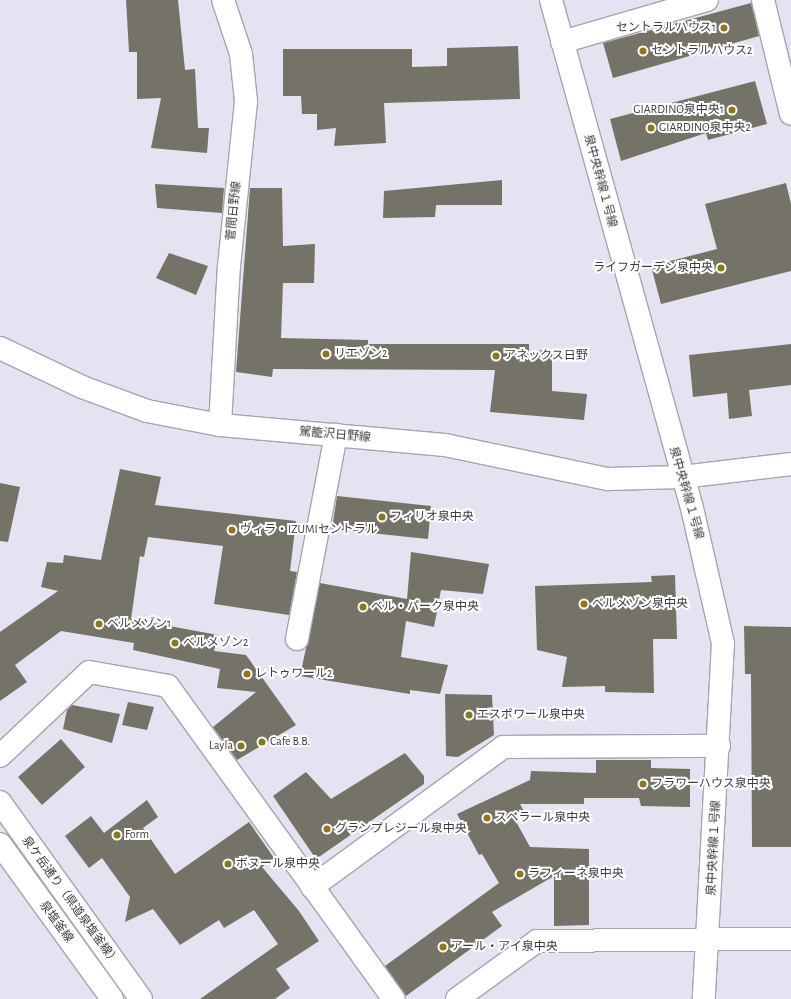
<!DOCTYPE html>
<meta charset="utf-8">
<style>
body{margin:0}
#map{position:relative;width:791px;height:999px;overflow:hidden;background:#e5e3f1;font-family:"Alegreya Sans","Noto Sans JP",sans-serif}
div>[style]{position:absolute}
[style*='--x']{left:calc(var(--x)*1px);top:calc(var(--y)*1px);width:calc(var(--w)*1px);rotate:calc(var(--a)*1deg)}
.building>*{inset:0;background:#757367}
.roads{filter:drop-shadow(1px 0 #a6a4b0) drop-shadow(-1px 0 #a6a4b0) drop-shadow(0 1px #a6a4b0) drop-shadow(0 -1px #a6a4b0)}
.minor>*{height:22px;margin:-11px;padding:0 11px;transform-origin:11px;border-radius:11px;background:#fff}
.major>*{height:22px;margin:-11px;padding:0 11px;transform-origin:11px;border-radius:11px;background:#fff}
.dots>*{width:11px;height:11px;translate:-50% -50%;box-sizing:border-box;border:2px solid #fff;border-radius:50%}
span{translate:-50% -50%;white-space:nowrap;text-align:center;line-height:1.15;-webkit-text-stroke:4px #fff;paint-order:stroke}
.poi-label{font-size:12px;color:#3d3c41}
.right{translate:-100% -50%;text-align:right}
.left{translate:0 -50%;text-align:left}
.street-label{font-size:12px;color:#3d3c41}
</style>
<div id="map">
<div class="building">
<i style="clip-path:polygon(126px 0,178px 0,185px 70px,195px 69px,198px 128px,209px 128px,207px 153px,151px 148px,161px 98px,137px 99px,137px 52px,129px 52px)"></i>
<i style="clip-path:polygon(751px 3px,759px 36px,613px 78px,603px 43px)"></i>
<i style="clip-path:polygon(518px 46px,520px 99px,384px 103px,386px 143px,334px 146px,336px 128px,317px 130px,317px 114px,302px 114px,301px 96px,283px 96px,283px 49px,412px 49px,412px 67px,447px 66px,447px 48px)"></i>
<i style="clip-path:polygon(755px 81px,767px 124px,708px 140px,706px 133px,621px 161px,610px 119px)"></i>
<i style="clip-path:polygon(502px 180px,502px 205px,436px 205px,435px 217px,383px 218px,384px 191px)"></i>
<i style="clip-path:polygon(786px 183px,791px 204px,791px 271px,661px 304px,651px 266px,717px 249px,705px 204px)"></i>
<i style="clip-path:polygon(155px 184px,224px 188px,222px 213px,157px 208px)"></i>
<i style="clip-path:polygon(250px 188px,282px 188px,283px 246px,315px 244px,314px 283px,283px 283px,281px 338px,368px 340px,368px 344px,529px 344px,529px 351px,552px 350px,552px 391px,587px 394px,584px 420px,490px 412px,495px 370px,273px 369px,272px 377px,236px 372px)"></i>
<i style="clip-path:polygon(169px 253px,208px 266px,196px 295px,156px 278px)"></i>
<i style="clip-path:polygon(791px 344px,791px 385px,749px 390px,752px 416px,729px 419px,727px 393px,693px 397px,689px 355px)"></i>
<i style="clip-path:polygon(120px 469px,161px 477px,155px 505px,296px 521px,290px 571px,297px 572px,289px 615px,214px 604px,223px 546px,148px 537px,144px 557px,140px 556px,131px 619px,218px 635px,214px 651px,246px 655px,296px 725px,237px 760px,213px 727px,256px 692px,217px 688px,220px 669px,133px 650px,134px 643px,61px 631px,15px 665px,27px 682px,0 701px,0 632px,58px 591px,41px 587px,47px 562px,63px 563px,64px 555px,101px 560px)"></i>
<i style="clip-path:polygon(0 483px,20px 487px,8px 542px,0 541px)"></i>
<i style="clip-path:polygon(337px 496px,431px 506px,428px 539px,332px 529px)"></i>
<i style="clip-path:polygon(411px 552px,489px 564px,483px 594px,441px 590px,434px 627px,406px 621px,401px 657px,448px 665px,440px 694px,410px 690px,410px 694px,300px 676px,320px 583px,407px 599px)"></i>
<i style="clip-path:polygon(675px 575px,677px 639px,653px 639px,654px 693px,605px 692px,605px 686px,562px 687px,567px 657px,537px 650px,535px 586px,652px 582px,651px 576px)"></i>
<i style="clip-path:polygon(744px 626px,791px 627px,791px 847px,752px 847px,751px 674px,745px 674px)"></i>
<i style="clip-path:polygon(445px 694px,492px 695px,494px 735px,458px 757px,446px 756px)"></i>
<i style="clip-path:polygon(128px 702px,154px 707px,147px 730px,122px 725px)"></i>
<i style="clip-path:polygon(72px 705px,120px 714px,112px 743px,63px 729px,67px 710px)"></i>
<i style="clip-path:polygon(61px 739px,85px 767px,42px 805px,18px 777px)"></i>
<i style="clip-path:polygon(405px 753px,424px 776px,424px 784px,316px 859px,273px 796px,306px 772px,331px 799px)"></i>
<i style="clip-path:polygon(596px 760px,651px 760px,651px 768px,690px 769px,690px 807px,641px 806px,639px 798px,584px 798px,584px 804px,520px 804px,525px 813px,514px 818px,530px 847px,589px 849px,589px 925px,554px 926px,554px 876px,492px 912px,502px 926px,406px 996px,385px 966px,499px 883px,482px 854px,479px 855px,457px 814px,530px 780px,531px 771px,596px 773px)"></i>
<i style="clip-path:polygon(147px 800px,158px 817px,143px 828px,175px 874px,249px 822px,274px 858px,262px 867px,299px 911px,319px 941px,276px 969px,290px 988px,275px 999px,200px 999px,278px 944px,254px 910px,224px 928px,219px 920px,180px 945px,153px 909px,125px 922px,130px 897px,102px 858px,89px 868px,65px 836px,91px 816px,104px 833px)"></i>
</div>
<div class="roads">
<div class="minor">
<i style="--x:551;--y:0;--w:527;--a:74.49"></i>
<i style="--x:692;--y:508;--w:139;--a:77.1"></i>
<i style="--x:723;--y:643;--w:357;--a:93.1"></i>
<i style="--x:763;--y:0;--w:117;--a:76.2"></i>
<i style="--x:562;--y:42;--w:151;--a:-16.2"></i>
<i style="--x:0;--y:348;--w:91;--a:25.4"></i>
<i style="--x:82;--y:387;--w:69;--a:20.3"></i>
<i style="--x:147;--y:411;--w:74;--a:10.9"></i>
<i style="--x:220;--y:425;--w:226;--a:5.1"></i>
<i style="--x:445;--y:445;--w:167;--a:11.8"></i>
<i style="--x:608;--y:479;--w:74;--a:-1.5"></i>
<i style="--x:682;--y:477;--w:110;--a:-6.8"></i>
<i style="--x:220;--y:425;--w:159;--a:-86.8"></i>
<i style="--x:229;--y:266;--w:166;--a:-84.1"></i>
<i style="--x:246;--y:101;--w:47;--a:-96.1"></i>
<i style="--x:241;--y:54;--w:57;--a:-108.4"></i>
<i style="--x:297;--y:639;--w:208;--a:-79.2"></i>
<i style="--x:0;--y:756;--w:122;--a:-43.3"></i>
<i style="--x:89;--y:672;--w:80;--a:10"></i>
<i style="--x:168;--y:686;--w:386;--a:54.2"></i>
<i style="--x:312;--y:887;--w:237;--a:-36.2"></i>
<i style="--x:503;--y:747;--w:216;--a:-0.3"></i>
<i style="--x:457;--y:999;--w:99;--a:-35.9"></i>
<i style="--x:537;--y:941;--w:254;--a:-0.5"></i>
</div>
<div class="major">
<i style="--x:0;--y:802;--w:242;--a:54.4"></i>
<i style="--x:0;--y:844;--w:191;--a:54.1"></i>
</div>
</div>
<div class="dots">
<i style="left:724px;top:28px;background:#89781c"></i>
<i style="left:643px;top:51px;background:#89781c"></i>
<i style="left:732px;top:110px;background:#89781c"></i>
<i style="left:651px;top:128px;background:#89781c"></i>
<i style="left:721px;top:268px;background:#89781c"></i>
<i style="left:326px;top:354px;background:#89781c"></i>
<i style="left:496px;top:356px;background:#89781c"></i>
<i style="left:382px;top:517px;background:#89781c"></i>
<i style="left:232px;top:530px;background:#89781c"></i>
<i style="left:584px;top:604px;background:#89781c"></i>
<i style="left:363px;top:607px;background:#89781c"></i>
<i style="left:99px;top:624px;background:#89781c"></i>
<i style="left:175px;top:643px;background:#89781c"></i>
<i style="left:247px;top:674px;background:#89781c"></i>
<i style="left:469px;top:715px;background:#89781c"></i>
<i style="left:262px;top:742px;background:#89781c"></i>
<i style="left:241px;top:746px;background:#89781c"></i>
<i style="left:643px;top:784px;background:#89781c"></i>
<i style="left:487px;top:818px;background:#89781c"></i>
<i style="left:327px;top:829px;background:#89781c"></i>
<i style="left:117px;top:835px;background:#89781c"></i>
<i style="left:228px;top:864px;background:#89781c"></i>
<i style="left:520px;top:874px;background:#89781c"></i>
<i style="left:443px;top:947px;background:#89781c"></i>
</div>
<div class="poi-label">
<span class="right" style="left:716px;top:28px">セントラルハウス1</span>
<span class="left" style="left:651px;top:51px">セントラルハウス2</span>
<span class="right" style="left:724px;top:110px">GIARDINO泉中央1</span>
<span class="left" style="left:659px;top:128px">GIARDINO泉中央2</span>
<span class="right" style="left:713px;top:268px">ライフガーデン泉中央</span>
<span class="left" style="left:334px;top:354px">リエゾン2</span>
<span class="left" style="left:504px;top:356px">アネックス日野</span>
<span class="left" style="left:390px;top:517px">フィリオ泉中央</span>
<span class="left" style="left:240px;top:530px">ヴィラ・IZUMIセントラル</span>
<span class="left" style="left:592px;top:604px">ベルメゾン泉中央</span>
<span class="left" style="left:371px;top:607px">ベル・パーク泉中央</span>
<span class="left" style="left:107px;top:624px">ベルメゾン1</span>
<span class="left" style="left:183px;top:643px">ベルメゾン2</span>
<span class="left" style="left:255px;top:674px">レトゥワール2</span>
<span class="left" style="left:477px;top:715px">エスポワール泉中央</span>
<span class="left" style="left:270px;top:742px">Cafe B.B.</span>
<span class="right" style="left:233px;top:746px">Layla</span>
<span class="left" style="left:651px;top:784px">フラワーハウス泉中央</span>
<span class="left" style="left:495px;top:818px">スペラール泉中央</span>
<span class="left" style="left:335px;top:829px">グランプレジール泉中央</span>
<span class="left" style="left:125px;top:835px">Form</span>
<span class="left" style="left:236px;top:864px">ボヌール泉中央</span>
<span class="left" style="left:528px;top:874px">ラフィーネ泉中央</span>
<span class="left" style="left:451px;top:947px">アール・アイ泉中央</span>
</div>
<div class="street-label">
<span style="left:600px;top:181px;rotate:75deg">泉中央幹線１号線</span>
<span style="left:234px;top:211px;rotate:-84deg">菅間日野線</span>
<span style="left:335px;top:435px;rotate:5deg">駕籠沢日野線</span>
<span style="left:686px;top:493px;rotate:74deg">泉中央幹線１号線</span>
<span style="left:714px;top:848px;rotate:-87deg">泉中央幹線１号線</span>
<span style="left:70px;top:901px;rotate:54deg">泉ケ岳通り（県道泉塩釜線）</span>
<span style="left:56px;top:922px;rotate:54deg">泉塩釜線</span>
</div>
</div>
